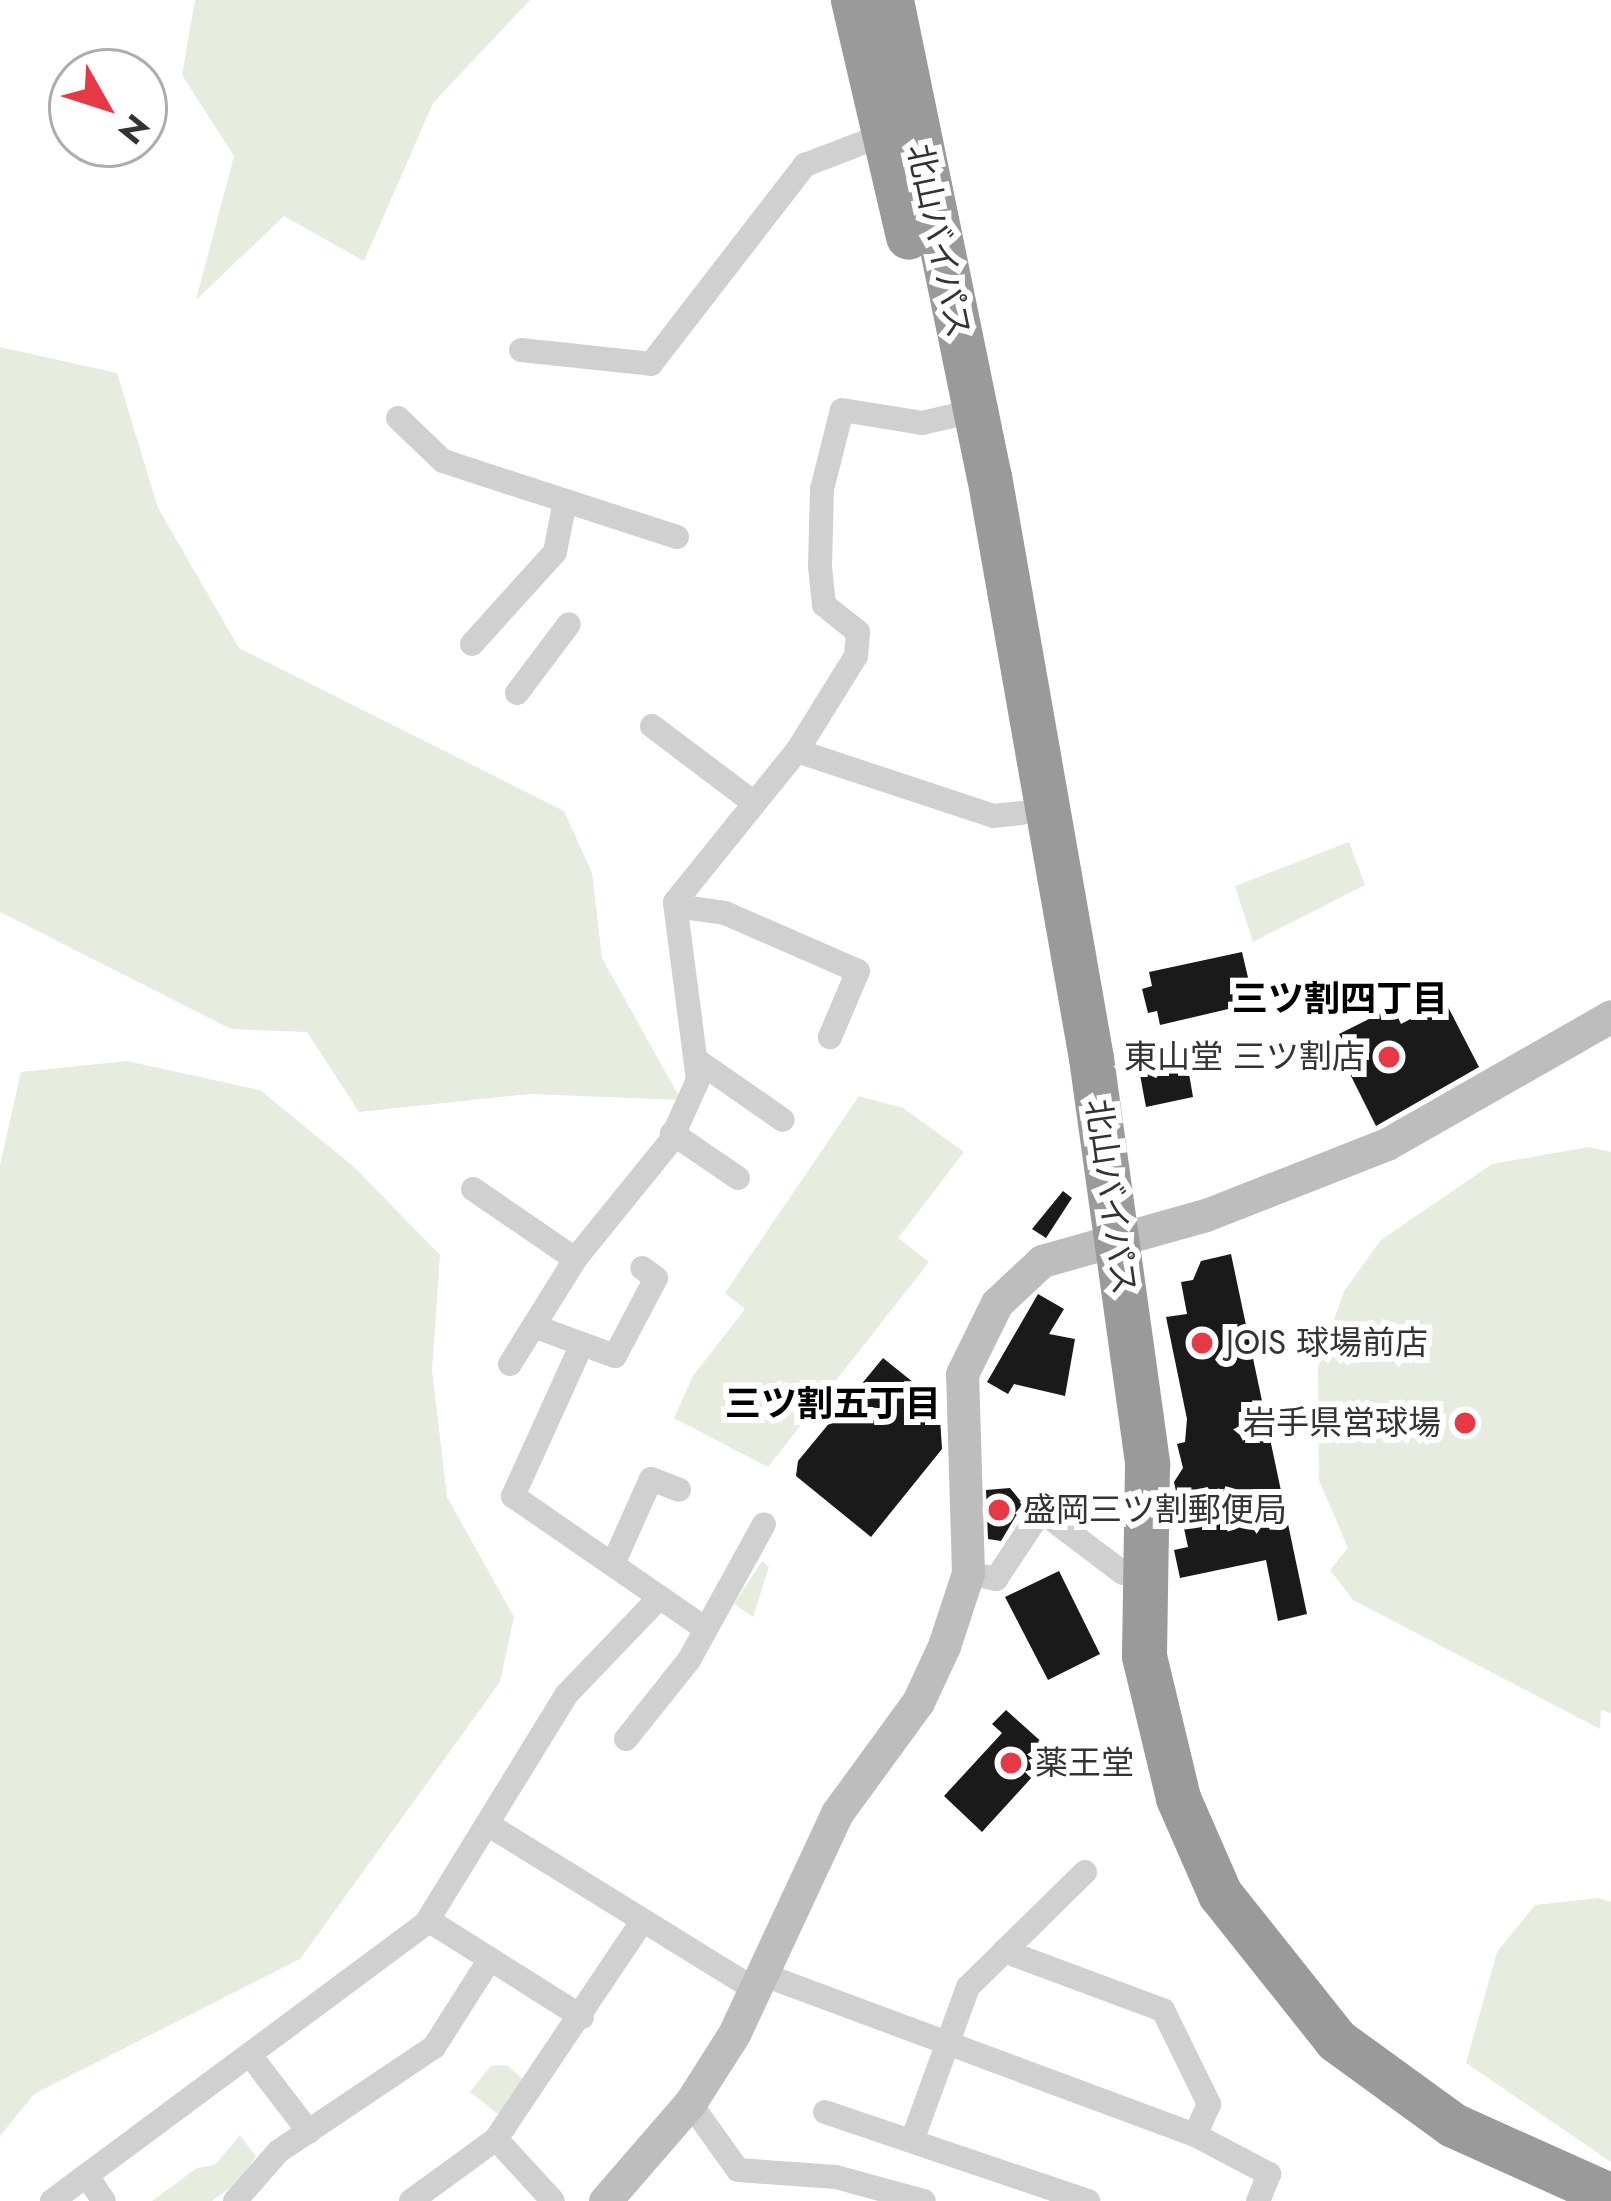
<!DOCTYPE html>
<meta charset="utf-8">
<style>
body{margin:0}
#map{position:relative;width:1611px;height:2201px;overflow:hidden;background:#fff;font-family:Jost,"Noto Sans JP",sans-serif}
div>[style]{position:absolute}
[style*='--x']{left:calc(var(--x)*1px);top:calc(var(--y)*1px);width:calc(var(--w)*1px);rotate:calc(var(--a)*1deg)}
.green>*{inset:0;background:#e6ecdf}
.building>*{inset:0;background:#1a1a1a}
.street>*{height:24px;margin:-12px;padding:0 12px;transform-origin:12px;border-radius:12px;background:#d0d0d0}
.secondary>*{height:33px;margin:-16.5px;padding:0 16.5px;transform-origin:16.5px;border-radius:16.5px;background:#bdbdbd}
.highway>*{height:45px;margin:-22.5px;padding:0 22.5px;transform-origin:22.5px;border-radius:22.5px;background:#9a9a9a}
.dots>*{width:33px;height:33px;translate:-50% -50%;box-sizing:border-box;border:6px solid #fff;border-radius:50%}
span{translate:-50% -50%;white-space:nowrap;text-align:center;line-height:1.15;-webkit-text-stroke:12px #fff;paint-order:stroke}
.street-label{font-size:33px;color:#333}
.poi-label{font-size:33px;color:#333}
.right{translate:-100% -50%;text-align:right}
.left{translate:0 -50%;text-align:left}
.neighbourhood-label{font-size:36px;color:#000;font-weight:700}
.north{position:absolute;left:48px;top:48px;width:120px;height:120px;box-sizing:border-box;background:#fff;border:3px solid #adadad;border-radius:50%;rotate:129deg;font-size:33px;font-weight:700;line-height:48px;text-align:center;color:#333}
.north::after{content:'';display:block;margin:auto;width:42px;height:54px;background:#e63946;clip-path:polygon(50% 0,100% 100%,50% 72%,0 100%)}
</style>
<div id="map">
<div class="green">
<i style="clip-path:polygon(195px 0,530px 0,433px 103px,364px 261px,284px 216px,196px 300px,234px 156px,182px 75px)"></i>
<i style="clip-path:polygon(0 347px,117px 373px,158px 508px,239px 648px,564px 811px,592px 873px,602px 958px,681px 1100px,530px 1094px,359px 1112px,307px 1032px,231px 1029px,0 912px)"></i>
<i style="clip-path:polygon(1349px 842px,1365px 885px,1253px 942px,1235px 886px)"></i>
<i style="clip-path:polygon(127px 1061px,260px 1090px,354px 1167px,440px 1255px,432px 1370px,447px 1497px,514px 1617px,500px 1682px,300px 1959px,34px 2094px,0 2136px,0 1165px,21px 1072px)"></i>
<i style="clip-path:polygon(859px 1096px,903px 1108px,964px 1152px,898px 1238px,929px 1262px,768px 1467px,674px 1418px,693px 1376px,745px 1309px,725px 1293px)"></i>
<i style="clip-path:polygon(1589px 1147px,1611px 1152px,1611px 1713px,1601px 1710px,1600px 1729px,1353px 1600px,1330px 1570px,1348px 1548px,1319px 1480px,1318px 1367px,1344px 1291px,1381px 1240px,1492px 1164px)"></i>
<i style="clip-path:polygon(762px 1561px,769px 1567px,753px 1617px,734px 1604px)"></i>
<i style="clip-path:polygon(1599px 1898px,1611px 1902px,1611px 2162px,1466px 2063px,1497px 1952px,1535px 1905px)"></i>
<i style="clip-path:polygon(507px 2065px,525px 2081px,498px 2114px,470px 2092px,491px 2066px)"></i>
<i style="clip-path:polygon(240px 2135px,256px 2157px,237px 2183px,212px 2201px,152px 2201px,197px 2168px,215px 2165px)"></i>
</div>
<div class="building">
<i style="clip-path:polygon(1242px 952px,1254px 1003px,1160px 1025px,1157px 1011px,1148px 1013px,1142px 989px,1152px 986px,1149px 972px)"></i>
<i style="clip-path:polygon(1445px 1001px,1479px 1067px,1376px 1126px,1340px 1054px,1348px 1049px,1339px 1034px,1393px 1007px,1401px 1024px)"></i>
<i style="clip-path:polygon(1186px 1056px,1193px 1097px,1146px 1107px,1138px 1064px)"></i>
<i style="clip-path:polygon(1063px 1191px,1072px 1198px,1046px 1238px,1032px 1229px)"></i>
<i style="clip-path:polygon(1231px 1254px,1307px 1614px,1278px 1621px,1266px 1560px,1180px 1578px,1174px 1550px,1188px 1547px,1174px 1482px,1183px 1468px,1177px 1444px,1185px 1442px,1187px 1419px,1166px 1317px,1187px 1314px,1181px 1282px,1193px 1280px,1201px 1261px)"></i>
<i style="clip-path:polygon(1038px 1294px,1064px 1309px,1049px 1334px,1075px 1339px,1065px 1396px,1014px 1384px,1008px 1394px,987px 1382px)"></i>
<i style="clip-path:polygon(883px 1358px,939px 1403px,942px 1449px,871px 1537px,796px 1476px,798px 1461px)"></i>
<i style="clip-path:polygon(1010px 1488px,1023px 1504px,1001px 1541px,988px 1539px,986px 1490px)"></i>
<i style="clip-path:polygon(1059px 1571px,1100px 1654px,1048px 1680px,1005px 1597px)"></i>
<i style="clip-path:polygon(1006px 1710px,1054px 1753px,982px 1832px,944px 1796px,1002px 1733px,992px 1724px)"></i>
</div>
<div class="street">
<i style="--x:521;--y:350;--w:131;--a:6.1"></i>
<i style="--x:651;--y:364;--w:252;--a:-52.3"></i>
<i style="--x:805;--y:165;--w:84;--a:-21"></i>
<i style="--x:398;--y:418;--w:62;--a:43.7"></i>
<i style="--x:443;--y:461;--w:246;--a:18"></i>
<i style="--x:472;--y:644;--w:124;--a:-47.9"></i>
<i style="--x:555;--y:552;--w:52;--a:-78.9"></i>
<i style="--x:517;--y:693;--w:86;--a:-53"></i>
<i style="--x:652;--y:726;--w:126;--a:37"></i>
<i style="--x:797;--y:751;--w:206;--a:18.3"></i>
<i style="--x:993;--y:816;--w:28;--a:-6"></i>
<i style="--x:676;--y:906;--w:49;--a:8.1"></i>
<i style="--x:725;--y:913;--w:145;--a:23.6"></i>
<i style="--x:858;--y:971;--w:72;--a:113"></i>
<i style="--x:698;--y:1061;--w:103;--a:34.8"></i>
<i style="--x:672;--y:1133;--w:80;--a:34.3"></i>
<i style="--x:473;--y:1189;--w:124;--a:34.5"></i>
<i style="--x:536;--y:1327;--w:84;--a:20.2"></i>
<i style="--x:615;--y:1356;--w:88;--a:-62.3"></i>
<i style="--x:656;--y:1278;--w:17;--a:-144"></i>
<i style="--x:582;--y:1344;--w:167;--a:114.4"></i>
<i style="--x:513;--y:1496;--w:234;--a:34.6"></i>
<i style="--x:510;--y:1364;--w:125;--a:-58.1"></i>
<i style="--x:576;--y:1258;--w:149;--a:-51"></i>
<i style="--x:670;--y:1142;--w:68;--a:-65.7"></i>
<i style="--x:698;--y:1080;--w:179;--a:-97.4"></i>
<i style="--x:675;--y:902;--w:194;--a:-51.1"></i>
<i style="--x:797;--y:751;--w:112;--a:-58.2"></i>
<i style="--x:856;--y:656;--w:24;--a:-85"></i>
<i style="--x:858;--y:632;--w:43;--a:-141.5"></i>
<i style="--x:824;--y:605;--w:39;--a:-96"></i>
<i style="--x:820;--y:566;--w:77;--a:-88.5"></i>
<i style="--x:822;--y:489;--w:81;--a:-75.8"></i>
<i style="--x:842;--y:410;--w:81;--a:9.2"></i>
<i style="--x:922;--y:423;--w:32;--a:-13"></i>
<i style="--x:613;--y:1564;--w:93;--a:-65.9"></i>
<i style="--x:651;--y:1479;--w:30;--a:21"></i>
<i style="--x:968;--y:1573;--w:29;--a:12"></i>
<i style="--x:996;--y:1579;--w:82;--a:-56.5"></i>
<i style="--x:1041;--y:1511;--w:103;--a:37.1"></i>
<i style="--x:626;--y:1739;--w:101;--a:-51.4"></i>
<i style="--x:689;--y:1660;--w:155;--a:-61.1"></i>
<i style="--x:487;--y:1824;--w:312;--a:31.7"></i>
<i style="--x:428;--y:1920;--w:182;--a:32.2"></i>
<i style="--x:1004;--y:1951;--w:170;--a:20.4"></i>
<i style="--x:1163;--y:2010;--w:105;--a:63.9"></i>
<i style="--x:1209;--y:2104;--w:34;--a:114"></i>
<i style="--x:759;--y:1973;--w:465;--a:20.4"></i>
<i style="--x:1195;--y:2135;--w:84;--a:27.8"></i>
<i style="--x:1269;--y:2174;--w:29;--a:112"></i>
<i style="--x:250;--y:2055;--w:97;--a:52.5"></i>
<i style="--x:690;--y:2103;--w:82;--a:54.4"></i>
<i style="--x:738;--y:2170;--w:98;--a:4.1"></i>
<i style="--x:836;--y:2177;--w:91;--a:15.3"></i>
<i style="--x:825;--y:2112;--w:278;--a:18.7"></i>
<i style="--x:496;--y:2139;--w:84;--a:47.4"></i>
<i style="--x:912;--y:2141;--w:164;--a:-70"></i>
<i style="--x:968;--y:1987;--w:164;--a:-44.5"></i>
<i style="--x:87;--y:2176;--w:30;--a:56"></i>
<i style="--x:52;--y:2201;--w:466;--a:-36.6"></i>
<i style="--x:426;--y:1923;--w:269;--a:-58.4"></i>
<i style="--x:567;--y:1694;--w:134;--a:-46.2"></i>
<i style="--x:235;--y:2201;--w:67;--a:-48.7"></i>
<i style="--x:279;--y:2151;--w:187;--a:-33.9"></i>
<i style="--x:434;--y:2047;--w:104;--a:-57.5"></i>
<i style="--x:411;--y:2201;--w:105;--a:-36.1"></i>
<i style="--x:496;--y:2139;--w:262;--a:-56.1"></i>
</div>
<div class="secondary">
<i style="--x:605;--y:2201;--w:130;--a:-49.1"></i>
<i style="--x:690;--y:2103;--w:82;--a:-57.5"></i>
<i style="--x:734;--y:2034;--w:244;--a:-65"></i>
<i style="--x:837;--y:1813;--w:137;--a:-53.9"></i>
<i style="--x:918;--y:1702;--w:62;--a:-65.1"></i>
<i style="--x:944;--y:1646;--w:77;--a:-71.8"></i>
<i style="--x:968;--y:1573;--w:199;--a:-91.7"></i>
<i style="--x:962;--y:1374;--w:79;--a:-63.8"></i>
<i style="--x:997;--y:1303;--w:62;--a:-43"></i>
<i style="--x:1042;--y:1261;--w:170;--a:-15.7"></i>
<i style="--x:1206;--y:1215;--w:194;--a:-21.4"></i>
<i style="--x:1387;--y:1144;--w:258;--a:-29.7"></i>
</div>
<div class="highway">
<i style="--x:853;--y:0;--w:243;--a:76.9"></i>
<i style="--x:891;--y:0;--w:486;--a:78.4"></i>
<i style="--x:989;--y:476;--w:591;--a:80.06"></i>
<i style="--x:1091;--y:1058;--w:410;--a:82.1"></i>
<i style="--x:1147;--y:1464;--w:192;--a:90.9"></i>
<i style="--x:1144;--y:1656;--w:146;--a:76.5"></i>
<i style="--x:1178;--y:1798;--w:105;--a:66.4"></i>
<i style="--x:1220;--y:1894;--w:186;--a:51.5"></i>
<i style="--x:1336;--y:2040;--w:145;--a:36"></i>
<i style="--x:1453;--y:2125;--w:173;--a:24.2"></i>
</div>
<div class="dots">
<i style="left:1389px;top:1057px;background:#e63946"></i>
<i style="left:1202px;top:1343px;background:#e63946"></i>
<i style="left:1465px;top:1423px;background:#e63946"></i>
<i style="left:999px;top:1510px;background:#e63946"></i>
<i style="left:1011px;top:1763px;background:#e63946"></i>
</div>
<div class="street-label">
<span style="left:939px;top:241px;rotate:78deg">北山バイパス</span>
<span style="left:1111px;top:1197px;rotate:82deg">北山バイパス</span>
</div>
<div class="poi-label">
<span class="right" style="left:1365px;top:1057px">東山堂 三ツ割店</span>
<span class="left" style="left:1226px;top:1343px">JOIS 球場前店</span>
<span class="right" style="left:1441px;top:1423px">岩手県営球場</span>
<span class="left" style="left:1023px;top:1510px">盛岡三ツ割郵便局</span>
<span class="left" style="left:1035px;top:1763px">薬王堂</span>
</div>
<div class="neighbourhood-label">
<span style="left:1340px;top:999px">三ツ割四丁目</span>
<span style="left:833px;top:1404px">三ツ割五丁目</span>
</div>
<div class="north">N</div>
</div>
